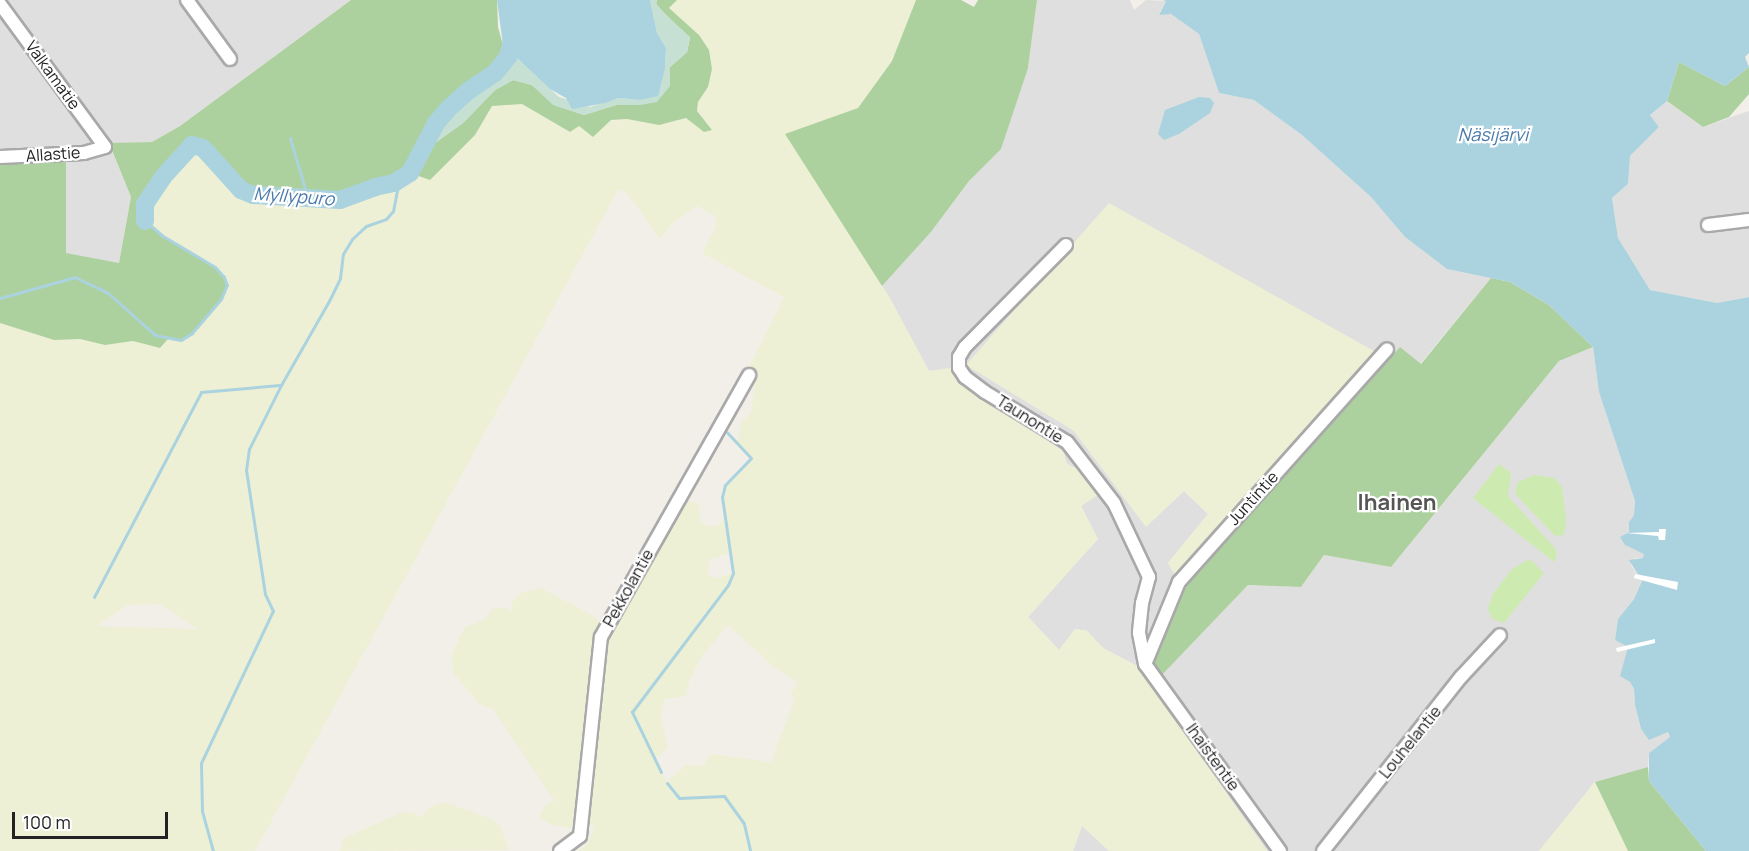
<!DOCTYPE html>
<meta charset="utf-8">
<style>
body{margin:0}
#map{position:relative;width:1749px;height:851px;overflow:hidden;background:#f2efe9;font-family:Manrope,sans-serif}
div>[style]{position:absolute}
[style*='--x']{left:calc(var(--x)*1px);top:calc(var(--y)*1px);width:calc(var(--w)*1px);rotate:calc(var(--a)*1deg)}
.residential>*{inset:0;background:#e0dfdf}
.farmland>*{inset:0;background:#eef0d5}
.grass>*{inset:0;background:#cdebb0}
.forest>*{inset:0;background:#add19e}
.wetland>*{inset:0;background:#c6e0d4}
.water>*{inset:0;background:#aad3df}
.pier>*{inset:0;background:#fff}
.stream>*{height:3px;margin:-1.5px;padding:0 1.5px;transform-origin:1.5px;border-radius:1.5px;background:#aad3df}
.river>*{height:18px;margin:-9px;padding:0 9px;transform-origin:9px;border-radius:9px;background:#aad3df}
.roads{filter:drop-shadow(2px 0 #a9a9a9) drop-shadow(-2px 0 #a9a9a9) drop-shadow(0 2px #a9a9a9) drop-shadow(0 -2px #a9a9a9)}
.minor>*{height:12px;margin:-6px;padding:0 6px;transform-origin:6px;border-radius:6px;background:#fff}
span{translate:-50% -50%;white-space:nowrap;text-align:center;line-height:1.15;-webkit-text-stroke:4.5px #fff;paint-order:stroke}
.street-label{font-size:16px;color:#222}
.water-label{font-size:18px;color:#4a7aab;font-style:italic}
.district-label{font-size:22px;color:#555;font-weight:700}
.scale{position:absolute;left:12px;top:812px;width:156px;height:27px;box-sizing:border-box;border:3px solid #222;border-top:0;padding-left:8px;font-size:18px;line-height:21px;white-space:nowrap;color:#222;-webkit-text-stroke:4px #fff;paint-order:stroke}
</style>
<div id="map">
<div class="residential">
<i style="clip-path:polygon(0 0,351px 0,180px 126px,152px 142px,109px 144px,131px 197px,119px 263px,66px 254px,66px 161px,0 165px)"></i>
<i style="clip-path:polygon(evenodd,1037px 0,1130px 0,1134px 10px,1146px 0,1166px 1px,1159px 14px,1171px 14px,1199px 34px,1219px 93px,1254px 100px,1302px 135px,1371px 197px,1405px 237px,1447px 269px,1491px 278px,1420px 364px,1400px 347px,1161px 676px,1248px 585px,1301px 587px,1324px 555px,1391px 567px,1559px 361px,1593px 347px,1599px 392px,1635px 501px,1634px 515px,1629px 522px,1629px 532px,1621px 537px,1630px 547px,1645px 554px,1643px 558px,1635px 558px,1631px 565px,1642px 581px,1634px 599px,1618px 619px,1615px 640px,1628px 647px,1630px 682px,1634px 689px,1635px 705px,1641px 729px,1649px 739px,1668px 732px,1670px 737px,1649px 753px,1648px 767px,1595px 782px,1539px 851px,1267px 851px,1137px 666px,1103px 648px,1087px 631px,1075px 629px,1059px 650px,1028px 617px,1097px 539px,1081px 506px,1098px 494px,1080px 470px,1067px 464px,1063px 451px,957px 383px,950px 369px,929px 371px,882px 286px,931px 232px,969px 181px,1028px 68px,1037px 0,1374px 351px,1175px 574px,1168px 563px,1208px 514px,1184px 491px,1146px 526px,1074px 431px,1374px 351px)"></i>
<i style="clip-path:polygon(1667px 101px,1703px 127px,1749px 111px,1749px 297px,1717px 303px,1650px 290px,1618px 238px,1612px 198px,1628px 184px,1630px 156px,1659px 127px,1650px 115px)"></i>
<i style="clip-path:polygon(1082px 825px,1109px 851px,1073px 851px)"></i>
</div>
<div class="farmland">
<i style="clip-path:polygon(evenodd,677px 0,916px 0,892px 61px,858px 108px,786px 135px,890px 298px,929px 371px,950px 368px,958px 383px,1063px 451px,1067px 464px,1080px 470px,1098px 495px,1081px 506px,1098px 539px,1028px 617px,1059px 650px,1075px 629px,1087px 631px,1103px 648px,1137px 666px,1267px 851px,1109px 851px,1082px 826px,1073px 851px,578px 851px,588px 844px,595px 824px,570px 828px,551px 824px,539px 817px,544px 807px,554px 800px,493px 709px,479px 704px,453px 673px,451px 657px,464px 628px,485px 619px,492px 609px,504px 607px,511px 612px,512px 602px,520px 593px,541px 588px,592px 615px,610px 631px,687px 501px,699px 504px,700px 520px,708px 526px,718px 526px,725px 517px,722px 497px,725px 485px,751px 458px,737px 443px,741px 422px,751px 413px,756px 378px,748px 369px,784px 297px,702px 253px,715px 228px,717px 217px,697px 206px,673px 223px,660px 239px,626px 192px,618px 190px,255px 851px,0 851px,0 323px,54px 340px,80px 339px,105px 345px,133px 341px,160px 348px,168px 339px,181px 340px,192px 333px,200px 324px,186px 250px,145px 221px,145px 204px,163px 177px,192px 145px,203px 148px,241px 190px,253px 195px,340px 200px,375px 187px,394px 183px,475px 135px,492px 106px,522px 104px,569px 132px,579px 126px,627px 119px,659px 125px,686px 118px,711px 129px,697px 111px,698px 102px,708px 87px,699px 35px,669px 8px,677px 0,730px 553px,732px 573px,717px 578px,708px 575px,709px 560px,730px 553px,677px 0,161px 604px,197px 629px,97px 626px,128px 605px,161px 604px,677px 0,728px 625px,776px 669px,797px 682px,791px 694px,794px 701px,771px 762px,710px 754px,703px 766px,685px 765px,667px 782px,655px 759px,668px 748px,661px 715px,665px 699px,685px 696px,690px 679px,701px 658px,728px 625px)"></i>
<i style="clip-path:polygon(1109px 203px,1374px 351px,1175px 575px,1168px 563px,1208px 514px,1184px 491px,1146px 527px,1074px 431px,966px 365px)"></i>
<i style="clip-path:polygon(1595px 782px,1628px 851px,1539px 851px)"></i>
<i style="clip-path:polygon(444px 802px,485px 816px,500px 825px,509px 850px,338px 851px,342px 849px,342px 839px,400px 813px,412px 812px,420px 818px,430px 807px)"></i>
</div>
<div class="grass">
<i style="clip-path:polygon(1499px 464px,1511px 473px,1508px 496px,1555px 548px,1557px 555px,1554px 562px,1473px 498px)"></i>
<i style="clip-path:polygon(1535px 475px,1554px 478px,1562px 487px,1566px 520px,1564px 535px,1555px 536px,1517px 496px,1515px 491px,1518px 482px)"></i>
<i style="clip-path:polygon(1530px 559px,1544px 573px,1504px 623px,1492px 619px,1488px 609px,1493px 594px,1512px 569px)"></i>
</div>
<div class="forest">
<i style="clip-path:polygon(351px 0,497px 0,498px 27px,503px 45px,510px 52px,508px 57px,495px 73px,468px 91px,436px 123px,411px 171px,425px 163px,435px 143px,463px 123px,495px 90px,513px 80px,532px 85px,554px 105px,584px 115px,616px 105px,640px 105px,670px 86px,670px 67px,687px 52px,690px 38px,665px 14px,656px 4px,657px 0,677px 0,669px 8px,699px 35px,709px 50px,712px 69px,708px 87px,698px 102px,697px 111px,712px 130px,704px 132px,686px 118px,659px 125px,627px 119px,611px 120px,593px 137px,579px 126px,570px 132px,522px 104px,492px 106px,475px 135px,430px 180px,410px 173px,394px 183px,375px 187px,340px 200px,253px 195px,241px 190px,203px 148px,191px 145px,163px 177px,145px 203px,145px 221px,163px 236px,215px 267px,224px 277px,227px 285px,221px 299px,192px 333px,181px 340px,168px 339px,160px 348px,133px 341px,105px 345px,80px 339px,54px 340px,0 323px,0 165px,66px 161px,66px 253px,119px 263px,131px 197px,109px 143px,152px 142px,180px 126px)"></i>
<i style="clip-path:polygon(916px 0,961px 0,974px 7px,978px 0,1037px 0,1028px 68px,1001px 149px,969px 181px,931px 232px,882px 286px,785px 134px,858px 108px,892px 61px)"></i>
<i style="clip-path:polygon(1679px 62px,1725px 86px,1749px 67px,1749px 94px,1729px 117px,1703px 127px,1667px 101px)"></i>
<i style="clip-path:polygon(1491px 278px,1510px 282px,1549px 305px,1593px 347px,1559px 361px,1391px 567px,1324px 555px,1301px 587px,1248px 585px,1161px 676px,1152px 660px,1182px 588px,1400px 347px,1421px 364px)"></i>
<i style="clip-path:polygon(1648px 767px,1649px 781px,1706px 851px,1628px 851px,1595px 782px)"></i>
</div>
<div class="wetland">
<i style="clip-path:polygon(650px 0,657px 0,656px 4px,665px 14px,690px 37px,687px 52px,670px 67px,670px 86px,657px 102px,640px 105px,616px 105px,584px 115px,553px 105px,532px 85px,513px 80px,495px 90px,463px 123px,435px 143px,425px 163px,410px 173px,436px 123px,468px 91px,495px 73px,510px 52px,559px 97px,590px 107px,618px 98px,640px 100px,665px 68px,666px 48px,657px 33px)"></i>
</div>
<div class="water">
<i style="clip-path:polygon(497px 0,650px 0,657px 33px,666px 48px,665px 68px,658px 96px,640px 100px,618px 98px,605px 103px,572px 109px,566px 98px,550px 89px,503px 45px)"></i>
<i style="clip-path:polygon(1162px 0,1749px 0,1749px 53px,1745px 57px,1749px 67px,1725px 86px,1679px 62px,1667px 101px,1650px 115px,1659px 127px,1630px 156px,1628px 184px,1612px 198px,1618px 238px,1650px 290px,1717px 303px,1749px 297px,1749px 851px,1706px 851px,1649px 781px,1649px 753px,1670px 737px,1668px 732px,1649px 740px,1641px 729px,1635px 705px,1634px 689px,1630px 682px,1620px 676px,1628px 647px,1615px 640px,1618px 619px,1634px 599px,1642px 581px,1629px 560px,1643px 558px,1644px 554px,1625px 545px,1620px 537px,1629px 532px,1629px 522px,1634px 515px,1635px 501px,1599px 392px,1593px 347px,1549px 305px,1510px 282px,1447px 269px,1405px 237px,1371px 197px,1302px 135px,1254px 100px,1219px 93px,1199px 34px,1171px 14px,1159px 15px,1166px 1px)"></i>
<i style="clip-path:polygon(1199px 97px,1210px 98px,1214px 103px,1210px 113px,1179px 134px,1164px 140px,1158px 134px,1165px 110px)"></i>
</div>
<div class="pier">
<i style="clip-path:polygon(1659px 529px,1666px 529px,1665px 540px,1659px 540px,1658px 536px,1626px 533px,1659px 532px)"></i>
<i style="clip-path:polygon(1635px 574px,1678px 582px,1677px 590px,1634px 578px)"></i>
<i style="clip-path:polygon(1655px 639px,1655px 643px,1617px 652px,1616px 648px)"></i>
</div>
<div class="stream">
<i style="--x:290;--y:138;--w:64;--a:73.6"></i>
<i style="--x:0;--y:298;--w:78;--a:-15.6"></i>
<i style="--x:75;--y:277;--w:37;--a:26"></i>
<i style="--x:108;--y:293;--w:63;--a:41.8"></i>
<i style="--x:155;--y:335;--w:26;--a:11"></i>
<i style="--x:181;--y:340;--w:13;--a:-32"></i>
<i style="--x:192;--y:333;--w:45;--a:-49.5"></i>
<i style="--x:221;--y:299;--w:15;--a:-67"></i>
<i style="--x:227;--y:285;--w:9;--a:-111"></i>
<i style="--x:224;--y:277;--w:13;--a:-132"></i>
<i style="--x:215;--y:267;--w:61;--a:-149.2"></i>
<i style="--x:163;--y:236;--w:23;--a:-140"></i>
<i style="--x:94;--y:597;--w:231;--a:-62.4"></i>
<i style="--x:201;--y:392;--w:79;--a:-5.1"></i>
<i style="--x:661;--y:772;--w:67;--a:-115.8"></i>
<i style="--x:632;--y:712;--w:159;--a:-52.9"></i>
<i style="--x:728;--y:585;--w:13;--a:-67"></i>
<i style="--x:733;--y:573;--w:77;--a:-98.2"></i>
<i style="--x:722;--y:497;--w:12;--a:-76"></i>
<i style="--x:725;--y:485;--w:37;--a:-46"></i>
<i style="--x:751;--y:458;--w:35;--a:-133"></i>
<i style="--x:667;--y:783;--w:19;--a:51"></i>
<i style="--x:679;--y:798;--w:45;--a:-2.5"></i>
<i style="--x:724;--y:796;--w:34;--a:54"></i>
<i style="--x:744;--y:824;--w:28;--a:77"></i>
<i style="--x:213;--y:851;--w:41;--a:-105.4"></i>
<i style="--x:202;--y:811;--w:48;--a:-91.2"></i>
<i style="--x:201;--y:763;--w:168;--a:-64.7"></i>
<i style="--x:273;--y:611;--w:19;--a:-115"></i>
<i style="--x:265;--y:594;--w:125;--a:-98.7"></i>
<i style="--x:246;--y:470;--w:21;--a:-82"></i>
<i style="--x:249;--y:449;--w:72;--a:-63.4"></i>
<i style="--x:281;--y:385;--w:97;--a:-60.3"></i>
<i style="--x:329;--y:301;--w:25;--a:-64"></i>
<i style="--x:340;--y:278;--w:24;--a:-83"></i>
<i style="--x:343;--y:254;--w:17;--a:-59"></i>
<i style="--x:352;--y:239;--w:19;--a:-43"></i>
<i style="--x:366;--y:226;--w:21;--a:-19"></i>
<i style="--x:386;--y:219;--w:11;--a:-49"></i>
<i style="--x:393;--y:211;--w:32;--a:-79"></i>
</div>
<div class="river">
<i style="--x:145;--y:221;--w:17;--a:-90"></i>
<i style="--x:145;--y:204;--w:32;--a:-56"></i>
<i style="--x:163;--y:177;--w:43;--a:-47.8"></i>
<i style="--x:192;--y:145;--w:11;--a:15"></i>
<i style="--x:203;--y:148;--w:57;--a:47.9"></i>
<i style="--x:241;--y:190;--w:13;--a:23"></i>
<i style="--x:253;--y:195;--w:87;--a:3.3"></i>
<i style="--x:340;--y:200;--w:37;--a:-20"></i>
<i style="--x:375;--y:187;--w:19;--a:-12"></i>
<i style="--x:394;--y:183;--w:19;--a:-32"></i>
<i style="--x:410;--y:173;--w:56;--a:-62.5"></i>
<i style="--x:436;--y:123;--w:18;--a:-49"></i>
<i style="--x:448;--y:109;--w:27;--a:-42"></i>
<i style="--x:468;--y:91;--w:32;--a:-34"></i>
<i style="--x:495;--y:73;--w:21;--a:-51"></i>
<i style="--x:508;--y:57;--w:25;--a:-76"></i>
<i style="--x:514;--y:33;--w:43;--a:-49.7"></i>
</div>
<div class="roads">
<div class="minor">
<i style="--x:187;--y:0;--w:73;--a:53.9"></i>
<i style="--x:0;--y:4;--w:177;--a:53.7"></i>
<i style="--x:105;--y:147;--w:22;--a:164"></i>
<i style="--x:84;--y:153;--w:84;--a:177.3"></i>
<i style="--x:1708;--y:225;--w:41;--a:-7"></i>
<i style="--x:1066;--y:245;--w:144;--a:134.7"></i>
<i style="--x:965;--y:347;--w:12;--a:121"></i>
<i style="--x:959;--y:357;--w:11;--a:90"></i>
<i style="--x:959;--y:368;--w:11;--a:56"></i>
<i style="--x:965;--y:377;--w:25;--a:37"></i>
<i style="--x:985;--y:392;--w:96;--a:31.4"></i>
<i style="--x:1067;--y:442;--w:77;--a:52.4"></i>
<i style="--x:1114;--y:503;--w:82;--a:64.7"></i>
<i style="--x:1149;--y:577;--w:27;--a:105"></i>
<i style="--x:1142;--y:603;--w:30;--a:96"></i>
<i style="--x:1139;--y:633;--w:32;--a:79"></i>
<i style="--x:1145;--y:664;--w:231;--a:54.2"></i>
<i style="--x:1146;--y:662;--w:87;--a:-67.6"></i>
<i style="--x:1179;--y:582;--w:312;--a:-48.2"></i>
<i style="--x:560;--y:851;--w:25;--a:-37"></i>
<i style="--x:580;--y:836;--w:200;--a:-84"></i>
<i style="--x:601;--y:637;--w:301;--a:-60.5"></i>
<i style="--x:1323;--y:851;--w:222;--a:-51.6"></i>
<i style="--x:1461;--y:677;--w:57;--a:-47.1"></i>
</div>
</div>
<div class="street-label">
<span style="left:53px;top:75px;rotate:54deg">Valkamatie</span>
<span style="left:53px;top:154px;rotate:-4deg">Allastie</span>
<span style="left:1030px;top:419px;rotate:32deg">Taunontie</span>
<span style="left:1253px;top:498px;rotate:-48deg">Juntintie</span>
<span style="left:628px;top:588px;rotate:-61deg">Pekkolantie</span>
<span style="left:1410px;top:742px;rotate:-51deg">Louhelantie</span>
<span style="left:1213px;top:757px;rotate:54deg">Ihaistentie</span>
</div>
<div class="water-label">
<span style="left:1493px;top:134px">Näsijärvi</span>
<span style="left:294px;top:196px;rotate:4deg">Myllypuro</span>
</div>
<div class="district-label">
<span style="left:1397px;top:503px">Ihainen</span>
</div>
<div class="scale">100 m</div>
</div>
